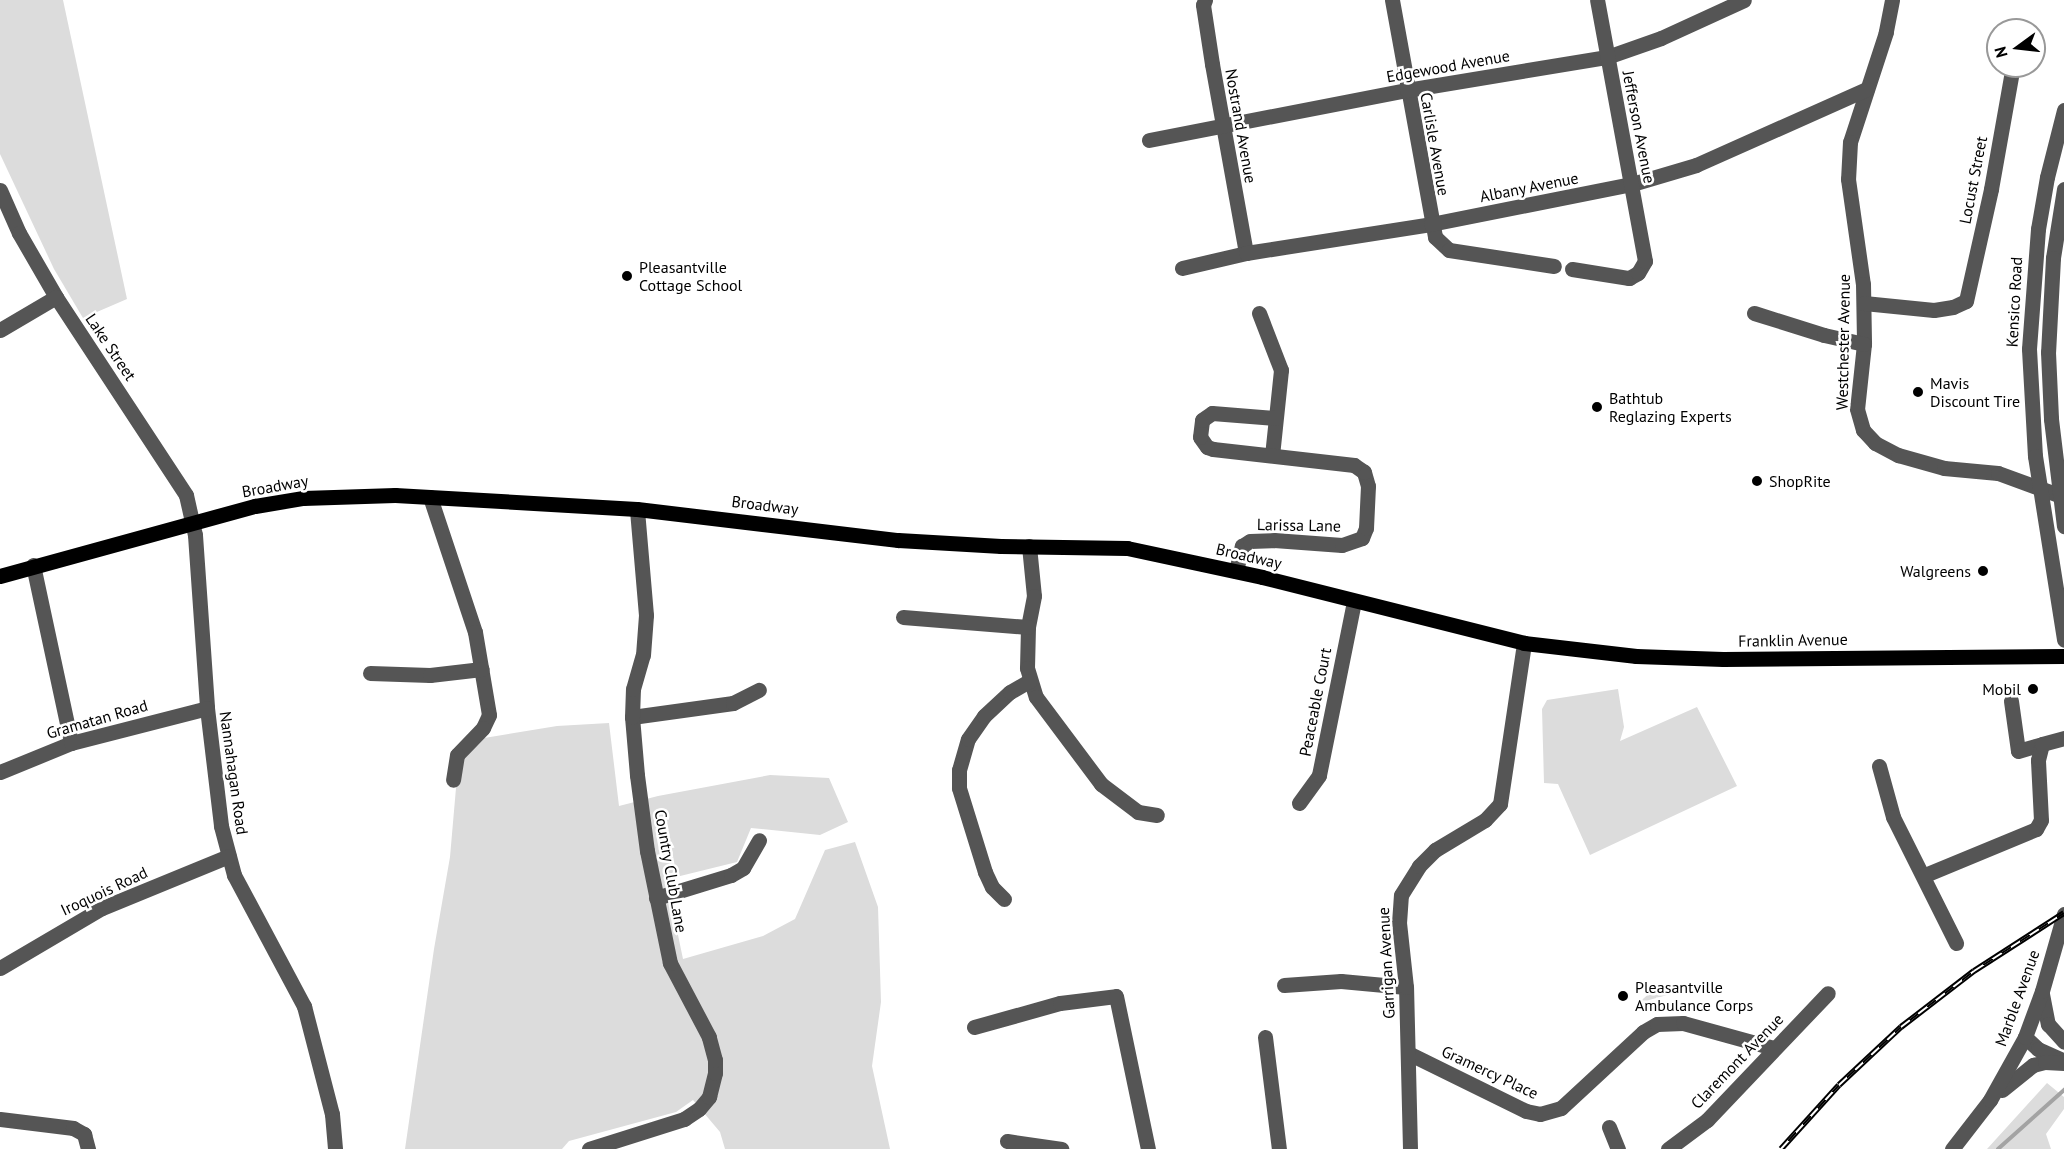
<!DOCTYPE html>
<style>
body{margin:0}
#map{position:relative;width:2064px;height:1149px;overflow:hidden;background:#fff;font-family:"PT Sans",sans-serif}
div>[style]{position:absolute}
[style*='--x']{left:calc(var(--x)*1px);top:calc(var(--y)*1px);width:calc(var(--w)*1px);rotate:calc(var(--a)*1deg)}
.green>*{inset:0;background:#dcdcdc}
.stream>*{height:4px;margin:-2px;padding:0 2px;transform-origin:2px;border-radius:2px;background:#a3a3a3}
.minor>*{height:15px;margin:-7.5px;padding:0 7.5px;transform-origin:7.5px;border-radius:7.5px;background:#555}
.major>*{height:15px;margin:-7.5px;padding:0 7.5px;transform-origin:7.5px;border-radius:7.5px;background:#000}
.rail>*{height:6px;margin-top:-3px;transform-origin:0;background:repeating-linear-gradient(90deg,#fff 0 11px,#000 0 22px);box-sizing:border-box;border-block:2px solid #000}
.dots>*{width:16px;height:16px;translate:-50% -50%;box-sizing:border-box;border:3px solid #fff;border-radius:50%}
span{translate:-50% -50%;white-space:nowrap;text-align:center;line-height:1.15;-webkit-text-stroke:5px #fff;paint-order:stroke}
.street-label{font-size:16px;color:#000}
.poi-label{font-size:16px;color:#000}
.left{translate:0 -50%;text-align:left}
.right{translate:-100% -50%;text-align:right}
.north{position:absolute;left:1986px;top:18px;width:60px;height:60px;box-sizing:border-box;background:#fff;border:2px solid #999;border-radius:50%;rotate:255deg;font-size:16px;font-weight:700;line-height:24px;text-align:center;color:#000}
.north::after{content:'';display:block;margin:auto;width:21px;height:27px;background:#000;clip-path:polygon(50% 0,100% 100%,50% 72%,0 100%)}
</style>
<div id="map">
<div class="green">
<i style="clip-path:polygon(0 0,63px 0,127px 299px,83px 318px,54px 269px,0 154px)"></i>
<i style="clip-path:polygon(1618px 689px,1624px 727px,1620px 741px,1697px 707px,1737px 786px,1590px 855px,1558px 784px,1544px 783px,1542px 709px,1547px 700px)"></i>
<i style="clip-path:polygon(609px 723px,619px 806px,658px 796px,770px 775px,829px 778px,848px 822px,820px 835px,751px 828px,737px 862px,668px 879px,673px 911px,683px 959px,763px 936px,795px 919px,825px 850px,855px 842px,878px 907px,881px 1002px,872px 1066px,890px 1149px,725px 1149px,720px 1132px,693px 1100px,676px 1112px,569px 1141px,562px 1149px,405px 1149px,434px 949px,450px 857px,460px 742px,557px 726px)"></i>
<i style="clip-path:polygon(1661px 983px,1668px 985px,1671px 994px,1649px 1000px,1640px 1008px,1635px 1006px)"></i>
<i style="clip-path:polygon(2047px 1083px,2064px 1097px,2064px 1109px,2046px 1134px,2051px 1149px,1987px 1149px)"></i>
</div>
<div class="stream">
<i style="--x:1998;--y:1149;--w:89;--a:-41.8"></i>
</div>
<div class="minor">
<i style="--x:1205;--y:0;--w:5;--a:112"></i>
<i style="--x:1203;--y:5;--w:60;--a:81.3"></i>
<i style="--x:1212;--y:64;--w:192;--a:79.8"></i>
<i style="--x:1392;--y:0;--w:241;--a:79.7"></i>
<i style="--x:1435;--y:237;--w:19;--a:43"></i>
<i style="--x:1449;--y:250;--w:106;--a:8.7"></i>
<i style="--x:1892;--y:0;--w:33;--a:101"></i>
<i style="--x:1886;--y:32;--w:116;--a:108.1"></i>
<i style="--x:1850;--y:142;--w:37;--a:93"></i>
<i style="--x:1848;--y:179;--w:106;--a:81.9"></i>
<i style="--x:1863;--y:284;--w:60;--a:89"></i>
<i style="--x:1864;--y:344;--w:65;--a:96.1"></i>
<i style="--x:1857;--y:409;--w:22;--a:74"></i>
<i style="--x:1863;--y:430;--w:18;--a:47"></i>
<i style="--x:1875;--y:443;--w:26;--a:28"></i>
<i style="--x:1898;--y:455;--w:48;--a:15.8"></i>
<i style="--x:1944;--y:468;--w:54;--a:5.3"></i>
<i style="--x:1998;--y:473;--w:70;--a:20"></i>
<i style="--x:2064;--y:110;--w:69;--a:104.2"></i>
<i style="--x:2047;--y:177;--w:53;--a:99.8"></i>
<i style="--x:2038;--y:229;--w:120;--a:94.3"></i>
<i style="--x:2029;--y:349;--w:107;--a:86.8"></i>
<i style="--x:2035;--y:456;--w:186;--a:81"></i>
<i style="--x:1149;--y:140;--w:263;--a:-11"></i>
<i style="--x:1407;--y:90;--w:203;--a:-9.4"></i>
<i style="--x:1607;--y:57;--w:57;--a:-19.4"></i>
<i style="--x:1661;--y:38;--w:91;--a:-24.6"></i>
<i style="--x:2064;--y:189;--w:70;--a:99.1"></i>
<i style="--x:2053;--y:258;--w:94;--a:93"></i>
<i style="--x:2048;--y:352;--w:67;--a:87.4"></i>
<i style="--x:2051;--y:419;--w:108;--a:83.1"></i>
<i style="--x:0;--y:190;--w:47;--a:66.2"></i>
<i style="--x:19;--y:233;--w:74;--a:60"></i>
<i style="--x:56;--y:297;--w:237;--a:56.7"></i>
<i style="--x:186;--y:495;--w:41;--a:77.3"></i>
<i style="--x:195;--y:535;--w:173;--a:86"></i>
<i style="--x:207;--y:708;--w:119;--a:83.2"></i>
<i style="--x:221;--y:826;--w:51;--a:75.1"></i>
<i style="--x:234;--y:875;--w:149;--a:61.9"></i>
<i style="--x:304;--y:1006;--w:112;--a:75.5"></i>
<i style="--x:332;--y:1114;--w:35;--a:85"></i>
<i style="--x:1182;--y:268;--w:66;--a:-13.2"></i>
<i style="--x:1246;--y:253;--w:187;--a:-8.9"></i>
<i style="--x:1431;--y:224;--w:205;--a:-11.3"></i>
<i style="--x:1632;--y:184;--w:67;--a:-16.5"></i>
<i style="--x:1696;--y:165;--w:187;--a:-24"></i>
<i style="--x:1572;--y:269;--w:58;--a:9"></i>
<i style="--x:1629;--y:278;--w:10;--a:-29"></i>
<i style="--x:1638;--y:273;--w:14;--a:-60"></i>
<i style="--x:1645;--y:261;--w:265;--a:-100.4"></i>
<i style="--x:1864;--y:303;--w:70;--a:5.7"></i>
<i style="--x:1934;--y:310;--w:19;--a:-9"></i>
<i style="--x:1953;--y:307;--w:14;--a:-25"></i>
<i style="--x:1966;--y:301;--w:115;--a:-77.4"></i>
<i style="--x:1991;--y:189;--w:125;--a:-79.9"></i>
<i style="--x:1259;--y:313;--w:61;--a:68.9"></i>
<i style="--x:1281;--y:370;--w:85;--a:96"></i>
<i style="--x:1754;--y:313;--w:73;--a:17.4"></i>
<i style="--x:1824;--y:335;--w:41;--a:12.7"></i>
<i style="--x:0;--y:330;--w:65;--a:-30.5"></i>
<i style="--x:430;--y:497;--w:142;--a:71.6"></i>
<i style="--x:475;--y:632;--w:84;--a:80.4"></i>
<i style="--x:489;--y:715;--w:14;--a:115"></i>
<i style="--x:483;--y:728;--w:37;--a:134"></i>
<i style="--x:457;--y:755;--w:25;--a:99"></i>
<i style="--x:1029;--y:546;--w:50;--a:84.3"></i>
<i style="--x:1034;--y:596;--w:32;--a:101"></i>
<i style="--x:1028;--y:627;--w:41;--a:91.4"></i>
<i style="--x:1027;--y:668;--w:30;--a:73"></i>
<i style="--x:1036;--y:697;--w:109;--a:53.2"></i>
<i style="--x:1101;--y:784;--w:46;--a:37.1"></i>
<i style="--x:1138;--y:812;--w:19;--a:9"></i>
<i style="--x:33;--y:565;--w:182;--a:77.9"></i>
<i style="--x:1236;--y:571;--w:26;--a:-77"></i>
<i style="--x:1242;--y:546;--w:9;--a:-32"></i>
<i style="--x:1250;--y:541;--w:24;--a:-2"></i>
<i style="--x:1274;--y:540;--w:68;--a:4.2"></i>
<i style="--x:1342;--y:545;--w:21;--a:-19"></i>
<i style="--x:1362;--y:538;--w:11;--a:-68"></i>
<i style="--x:1366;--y:528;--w:42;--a:-87.3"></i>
<i style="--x:1368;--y:486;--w:15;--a:-106"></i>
<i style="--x:1364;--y:472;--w:12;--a:-145"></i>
<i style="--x:1354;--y:465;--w:142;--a:-173.5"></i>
<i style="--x:1213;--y:449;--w:6;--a:-162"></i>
<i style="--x:1207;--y:447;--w:12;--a:-125"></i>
<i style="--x:1200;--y:437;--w:17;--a:-83"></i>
<i style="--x:1202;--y:420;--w:12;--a:-35"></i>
<i style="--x:1212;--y:413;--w:63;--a:4.5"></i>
<i style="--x:903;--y:617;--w:125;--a:4.6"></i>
<i style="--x:370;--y:673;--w:60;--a:1.9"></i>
<i style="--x:430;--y:675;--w:52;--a:-6.6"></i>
<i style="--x:2011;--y:701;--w:50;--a:82"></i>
<i style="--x:2018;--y:751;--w:25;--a:-16"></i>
<i style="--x:632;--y:717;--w:102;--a:-7.9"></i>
<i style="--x:733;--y:703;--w:29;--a:-27"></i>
<i style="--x:1879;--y:766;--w:53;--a:74.6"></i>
<i style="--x:1893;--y:817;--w:141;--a:63.4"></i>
<i style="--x:0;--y:772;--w:77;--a:-22.2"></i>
<i style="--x:71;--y:743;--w:140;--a:-14.4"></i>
<i style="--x:1299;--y:803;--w:34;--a:-54"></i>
<i style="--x:1319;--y:775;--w:177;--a:-78.6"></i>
<i style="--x:1925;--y:875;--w:120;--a:-22.5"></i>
<i style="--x:2036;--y:829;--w:10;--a:-61"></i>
<i style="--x:2041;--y:820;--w:60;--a:-92.9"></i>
<i style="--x:2038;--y:760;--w:16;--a:-76"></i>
<i style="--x:2042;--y:744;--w:23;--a:-15"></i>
<i style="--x:656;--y:898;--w:78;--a:-17"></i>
<i style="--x:731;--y:875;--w:14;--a:-30"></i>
<i style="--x:743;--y:868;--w:32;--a:-60"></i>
<i style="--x:1004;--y:899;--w:17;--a:-135"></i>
<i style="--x:992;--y:887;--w:17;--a:-115"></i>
<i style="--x:985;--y:872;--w:88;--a:-107.2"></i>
<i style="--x:959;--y:788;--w:18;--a:-90"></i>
<i style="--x:959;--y:770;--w:32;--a:-74"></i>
<i style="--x:968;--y:739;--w:28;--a:-55"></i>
<i style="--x:984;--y:716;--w:35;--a:-43"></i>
<i style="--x:1010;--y:692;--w:22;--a:-30"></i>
<i style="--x:0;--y:968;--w:118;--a:-30.5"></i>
<i style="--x:102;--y:908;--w:137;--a:-22.3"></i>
<i style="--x:1284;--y:985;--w:57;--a:-4"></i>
<i style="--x:1341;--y:981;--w:65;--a:5.3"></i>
<i style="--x:2042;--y:994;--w:31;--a:79"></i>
<i style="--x:2048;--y:1024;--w:24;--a:48"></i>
<i style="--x:974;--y:1027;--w:89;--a:-15.6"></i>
<i style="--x:1060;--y:1003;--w:56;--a:-7.1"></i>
<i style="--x:1116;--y:996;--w:156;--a:78.2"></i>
<i style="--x:1265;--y:1037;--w:113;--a:82.9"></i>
<i style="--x:2025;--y:1037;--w:18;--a:43"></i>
<i style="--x:2038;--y:1049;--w:27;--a:24"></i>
<i style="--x:1408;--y:1053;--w:131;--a:26.2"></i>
<i style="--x:1526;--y:1111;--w:14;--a:12"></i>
<i style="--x:1540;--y:1114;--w:22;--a:-16"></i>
<i style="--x:1561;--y:1108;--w:112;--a:-42.8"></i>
<i style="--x:1643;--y:1032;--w:16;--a:-30"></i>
<i style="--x:1657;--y:1024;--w:26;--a:-2"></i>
<i style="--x:1683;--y:1023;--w:94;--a:15.4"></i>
<i style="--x:2002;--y:1090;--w:40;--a:-39"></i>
<i style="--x:2033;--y:1065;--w:12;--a:-14"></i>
<i style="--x:2045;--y:1062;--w:19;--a:3"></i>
<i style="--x:0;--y:1119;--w:74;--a:7"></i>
<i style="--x:73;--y:1128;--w:13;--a:29"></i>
<i style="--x:84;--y:1134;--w:16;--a:75"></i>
<i style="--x:1609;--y:1127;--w:24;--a:68"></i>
<i style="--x:1007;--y:1141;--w:55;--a:8.4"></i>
<i style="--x:589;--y:1149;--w:100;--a:-17.5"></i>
<i style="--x:684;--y:1119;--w:18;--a:-34"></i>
<i style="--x:699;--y:1109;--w:16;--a:-50"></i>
<i style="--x:709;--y:1097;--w:25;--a:-76"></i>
<i style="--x:715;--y:1073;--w:13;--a:-90"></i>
<i style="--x:715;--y:1060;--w:24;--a:-105"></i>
<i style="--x:709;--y:1037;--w:84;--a:-117.8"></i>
<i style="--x:670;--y:963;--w:114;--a:-101.6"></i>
<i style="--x:647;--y:851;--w:77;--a:-97.5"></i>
<i style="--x:637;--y:775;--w:58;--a:-94.9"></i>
<i style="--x:632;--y:717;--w:28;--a:-88"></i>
<i style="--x:633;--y:689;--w:35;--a:-74"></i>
<i style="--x:643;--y:655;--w:40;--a:-85.7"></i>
<i style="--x:646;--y:615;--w:106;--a:-94.9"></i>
<i style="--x:1410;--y:1149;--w:162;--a:-91.4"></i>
<i style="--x:1406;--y:987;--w:64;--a:-96.2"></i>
<i style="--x:1399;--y:923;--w:28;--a:-86"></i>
<i style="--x:1401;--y:895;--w:34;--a:-58"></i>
<i style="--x:1419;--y:866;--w:23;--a:-45"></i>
<i style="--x:1435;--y:850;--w:58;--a:-31"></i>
<i style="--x:1485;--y:820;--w:22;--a:-47"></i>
<i style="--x:1500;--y:804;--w:163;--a:-81.5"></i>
<i style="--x:1668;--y:1149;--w:49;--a:-36.6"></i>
<i style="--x:1707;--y:1120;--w:175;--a:-46.4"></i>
<i style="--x:1952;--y:1149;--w:62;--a:-52.2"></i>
<i style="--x:1990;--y:1100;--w:72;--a:-60.9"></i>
<i style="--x:2025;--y:1037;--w:49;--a:-69.7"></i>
<i style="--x:2042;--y:991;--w:80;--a:-74.1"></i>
</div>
<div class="major">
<i style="--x:0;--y:576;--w:264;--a:-15.4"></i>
<i style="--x:255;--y:506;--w:49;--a:-9.5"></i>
<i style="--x:303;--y:498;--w:92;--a:-1.9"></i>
<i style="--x:395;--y:495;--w:242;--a:3.3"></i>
<i style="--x:637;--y:509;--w:263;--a:6.8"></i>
<i style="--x:898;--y:540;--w:103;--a:3.3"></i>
<i style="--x:1001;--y:546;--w:126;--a:0.9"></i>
<i style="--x:1127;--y:548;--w:138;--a:12.1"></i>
<i style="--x:1262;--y:577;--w:270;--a:14.1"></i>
<i style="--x:1524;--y:643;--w:113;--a:6.6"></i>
<i style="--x:1636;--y:656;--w:87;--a:2"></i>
<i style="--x:1723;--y:659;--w:341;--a:-0.5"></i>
</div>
<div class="rail">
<i style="--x:1781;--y:1149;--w:86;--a:-47.8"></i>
<i style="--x:1839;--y:1085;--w:85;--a:-43.1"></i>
<i style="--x:1901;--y:1027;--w:92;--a:-37.5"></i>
<i style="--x:1974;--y:971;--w:107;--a:-32.8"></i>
</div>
<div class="dots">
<i style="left:627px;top:276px;background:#000"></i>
<i style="left:1918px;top:392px;background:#000"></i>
<i style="left:1597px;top:407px;background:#000"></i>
<i style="left:1757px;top:481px;background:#000"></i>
<i style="left:1983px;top:571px;background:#000"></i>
<i style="left:2033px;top:689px;background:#000"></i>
<i style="left:1623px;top:996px;background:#000"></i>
</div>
<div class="street-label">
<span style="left:1448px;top:66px;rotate:-10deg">Edgewood Avenue</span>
<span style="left:1241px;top:126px;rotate:80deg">Nostrand Avenue</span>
<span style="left:1639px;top:127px;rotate:79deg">Jefferson Avenue</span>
<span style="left:1435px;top:144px;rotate:80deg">Carlisle Avenue</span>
<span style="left:1973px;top:180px;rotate:-79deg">Locust Street</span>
<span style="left:1529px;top:187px;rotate:-11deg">Albany Avenue</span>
<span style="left:2014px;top:302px;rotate:-87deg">Kensico Road</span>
<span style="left:1843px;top:342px;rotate:-89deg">Westchester Avenue</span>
<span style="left:111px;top:347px;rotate:56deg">Lake Street</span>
<span style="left:275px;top:486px;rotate:-10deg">Broadway</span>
<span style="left:765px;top:505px;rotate:7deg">Broadway</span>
<span style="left:1299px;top:525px;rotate:1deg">Larissa Lane</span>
<span style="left:1249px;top:556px;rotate:13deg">Broadway</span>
<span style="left:1793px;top:640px;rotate:-1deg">Franklin Avenue</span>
<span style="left:1315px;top:702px;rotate:-79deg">Peaceable Court</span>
<span style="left:97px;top:719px;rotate:-16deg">Gramatan Road</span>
<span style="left:234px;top:773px;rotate:82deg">Nannahagan Road</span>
<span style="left:671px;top:871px;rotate:80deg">Country Club Lane</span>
<span style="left:104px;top:891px;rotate:-25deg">Iroquois Road</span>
<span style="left:1386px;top:963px;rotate:-93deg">Garrigan Avenue</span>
<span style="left:2017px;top:998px;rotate:-70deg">Marble Avenue</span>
<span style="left:1737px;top:1061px;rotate:-46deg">Claremont Avenue</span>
<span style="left:1490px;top:1072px;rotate:25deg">Gramercy Place</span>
</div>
<div class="poi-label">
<span class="left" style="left:639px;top:276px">Pleasantville<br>Cottage School</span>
<span class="left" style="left:1930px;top:392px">Mavis<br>Discount Tire</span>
<span class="left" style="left:1609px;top:407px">Bathtub<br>Reglazing Experts</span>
<span class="left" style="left:1769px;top:481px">ShopRite</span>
<span class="right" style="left:1971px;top:571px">Walgreens</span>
<span class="right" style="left:2021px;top:689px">Mobil</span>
<span class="left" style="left:1635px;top:996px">Pleasantville<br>Ambulance Corps</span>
</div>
<div class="north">N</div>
</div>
